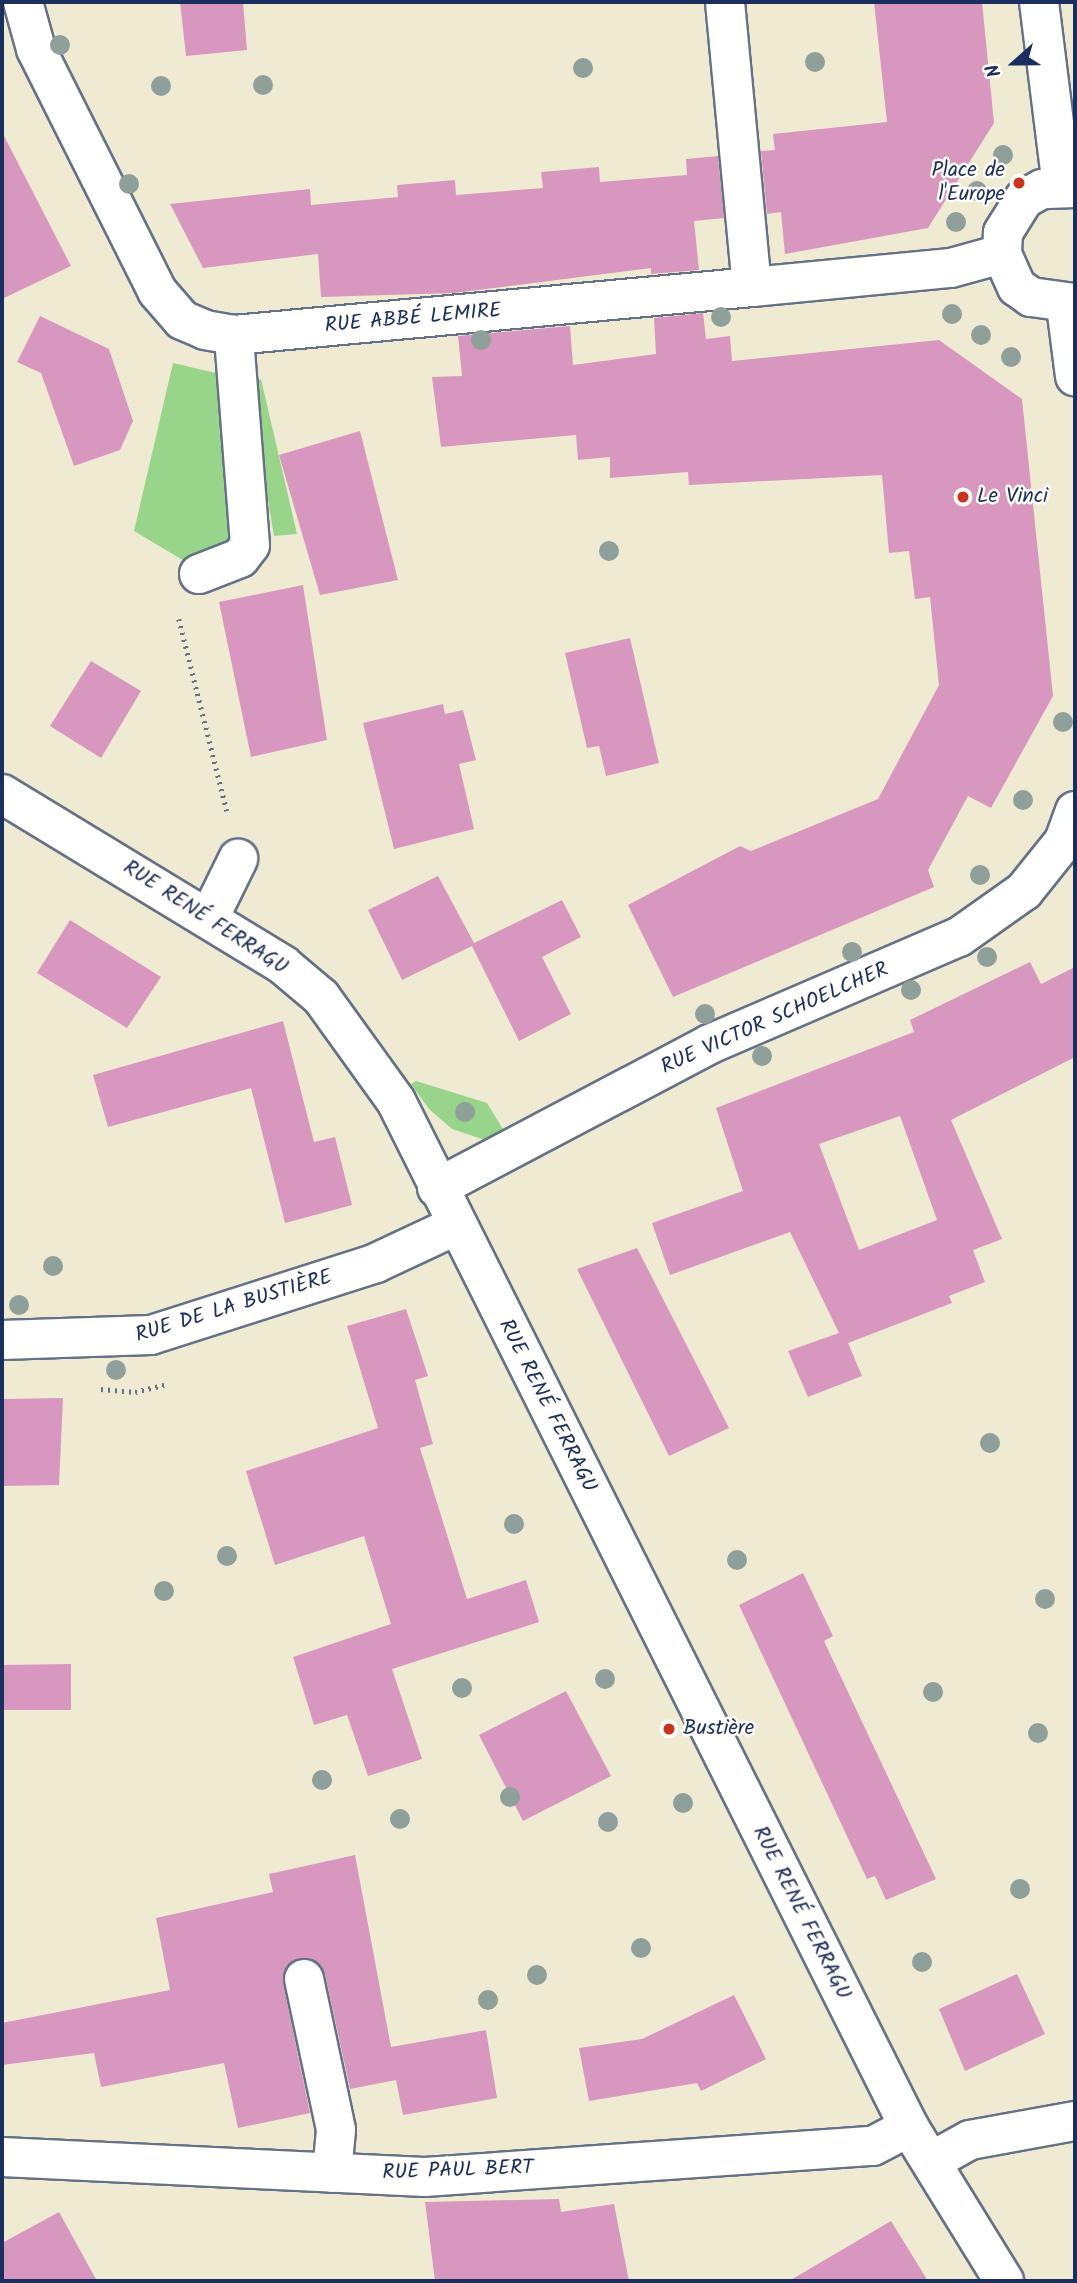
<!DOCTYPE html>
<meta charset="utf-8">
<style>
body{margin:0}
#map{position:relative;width:1077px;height:2283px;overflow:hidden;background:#efebd3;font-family:Kalam,sans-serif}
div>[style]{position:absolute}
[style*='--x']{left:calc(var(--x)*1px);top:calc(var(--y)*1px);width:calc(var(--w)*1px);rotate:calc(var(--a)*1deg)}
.green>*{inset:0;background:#98d489}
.building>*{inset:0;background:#d897be}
.path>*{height:4.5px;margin-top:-2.25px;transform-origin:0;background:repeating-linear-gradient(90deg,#657187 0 2px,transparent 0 7px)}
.roads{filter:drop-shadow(2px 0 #657187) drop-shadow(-2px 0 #657187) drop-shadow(0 2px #657187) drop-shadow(0 -2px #657187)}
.minor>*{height:38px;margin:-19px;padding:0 19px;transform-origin:19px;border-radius:19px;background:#fff}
.trees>*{width:20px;height:20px;margin:-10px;border-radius:50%;background:#8f9f9a}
.dots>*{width:19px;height:19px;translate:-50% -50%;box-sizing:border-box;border:4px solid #fdfcf7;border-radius:50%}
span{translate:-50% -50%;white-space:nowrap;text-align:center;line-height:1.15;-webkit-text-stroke:5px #fdfcf7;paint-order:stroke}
.poi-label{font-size:21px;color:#1b2f5e}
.right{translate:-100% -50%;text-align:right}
.left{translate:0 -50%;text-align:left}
.street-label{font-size:21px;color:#1b2f5e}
.frame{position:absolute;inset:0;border:4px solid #1b2f5e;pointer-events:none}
.north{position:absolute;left:979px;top:28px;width:70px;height:70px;-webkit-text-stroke:5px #fdfcf7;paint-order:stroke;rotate:249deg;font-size:19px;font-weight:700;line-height:28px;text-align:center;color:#1b2f5e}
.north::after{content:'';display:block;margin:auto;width:24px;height:32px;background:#1b2f5e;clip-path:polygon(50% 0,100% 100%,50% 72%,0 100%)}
</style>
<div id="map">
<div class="green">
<i style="clip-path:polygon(173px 363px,224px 375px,238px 522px,230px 542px,186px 562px,134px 531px)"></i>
<i style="clip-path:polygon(261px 379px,297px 534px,274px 536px,249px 387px)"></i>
<i style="clip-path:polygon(416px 1081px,487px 1103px,506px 1134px,491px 1142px,452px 1129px,429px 1109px,411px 1084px)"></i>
</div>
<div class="building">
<i style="clip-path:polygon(180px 2px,243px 2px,247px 50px,186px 56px)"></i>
<i style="clip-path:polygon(874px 2px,982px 2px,994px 123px,928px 228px,785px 254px,781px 212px,767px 214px,761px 151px,775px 150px,773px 134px,887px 122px)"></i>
<i style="clip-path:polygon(2px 132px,71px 266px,2px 299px)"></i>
<i style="clip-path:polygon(718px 156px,724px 218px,694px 221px,699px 270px,651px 274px,651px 268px,454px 293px,321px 297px,318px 254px,203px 268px,170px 204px,310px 189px,311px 205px,398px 197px,397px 185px,455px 180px,456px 195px,543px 188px,541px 172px,599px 167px,600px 182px,687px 175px,686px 159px)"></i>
<i style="clip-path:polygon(703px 313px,706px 339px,730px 336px,732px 361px,939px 340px,1022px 399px,1053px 696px,991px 808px,968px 796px,928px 870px,934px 887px,673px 997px,628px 905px,740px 846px,751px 851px,878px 799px,939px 685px,930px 597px,915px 599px,909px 551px,889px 553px,882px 475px,689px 485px,688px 472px,610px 478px,610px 457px,578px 460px,576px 435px,441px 447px,432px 377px,462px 376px,458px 336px,570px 326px,573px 365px,656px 354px,654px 318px)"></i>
<i style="clip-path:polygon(40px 316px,109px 349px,133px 421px,120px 450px,74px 466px,41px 373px,17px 362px)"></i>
<i style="clip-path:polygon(360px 431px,398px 580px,320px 595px,279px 455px)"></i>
<i style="clip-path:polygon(303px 585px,327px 740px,251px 757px,219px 602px)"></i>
<i style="clip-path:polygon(630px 638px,659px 763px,606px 776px,599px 746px,587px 748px,565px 653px)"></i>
<i style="clip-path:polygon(91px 661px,141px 691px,101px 758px,50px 726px)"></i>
<i style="clip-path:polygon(443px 704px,445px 714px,463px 710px,476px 760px,459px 764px,474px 829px,394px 849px,363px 723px)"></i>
<i style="clip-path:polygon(438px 876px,474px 943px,562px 900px,581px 937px,542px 957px,571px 1014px,519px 1041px,472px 946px,402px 980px,368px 910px)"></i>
<i style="clip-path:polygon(70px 920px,161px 977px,127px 1028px,37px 973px)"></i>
<i style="clip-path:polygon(evenodd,1030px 962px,1041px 984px,1075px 967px,1075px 1057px,951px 1120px,1002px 1239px,973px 1250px,985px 1282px,949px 1296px,952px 1303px,848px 1343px,862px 1376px,808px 1397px,788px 1351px,839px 1333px,790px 1232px,670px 1275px,652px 1223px,743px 1191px,716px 1108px,914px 1032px,910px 1020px,1030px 962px,900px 1116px,937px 1220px,859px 1250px,819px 1144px,900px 1116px)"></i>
<i style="clip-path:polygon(283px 1021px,314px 1142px,335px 1137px,352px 1205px,285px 1223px,251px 1088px,108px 1127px,93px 1075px)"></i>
<i style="clip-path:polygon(637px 1248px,729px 1428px,669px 1456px,577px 1269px)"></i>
<i style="clip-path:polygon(406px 1309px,428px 1376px,415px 1380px,433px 1444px,420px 1448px,467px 1599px,526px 1580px,539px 1622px,392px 1669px,422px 1759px,368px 1776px,347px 1715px,314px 1725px,293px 1657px,391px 1624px,364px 1536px,275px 1565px,246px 1471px,378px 1428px,347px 1326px)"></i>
<i style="clip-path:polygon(63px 1398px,59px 1485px,2px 1486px,2px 1399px)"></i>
<i style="clip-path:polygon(803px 1573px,833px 1636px,824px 1641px,936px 1879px,886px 1900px,875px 1876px,867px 1879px,739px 1605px)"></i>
<i style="clip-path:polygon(71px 1664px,71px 1710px,2px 1710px,2px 1665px)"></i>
<i style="clip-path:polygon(566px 1691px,611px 1776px,523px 1821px,479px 1735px)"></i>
<i style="clip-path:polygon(355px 1855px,391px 2047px,486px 2030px,497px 2098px,403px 2115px,396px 2080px,350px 2089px,325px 1974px,310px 1958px,289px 1963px,283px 1983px,310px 2113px,238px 2128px,224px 2063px,101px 2087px,94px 2053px,2px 2065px,2px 2023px,170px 1990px,156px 1918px,273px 1892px,269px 1874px)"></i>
<i style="clip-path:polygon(1017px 1974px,1045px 2034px,965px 2071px,939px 2009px)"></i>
<i style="clip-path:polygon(734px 1995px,766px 2059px,701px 2091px,697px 2083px,589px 2101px,579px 2048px,642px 2039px)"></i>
<i style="clip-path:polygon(559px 2199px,561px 2212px,614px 2204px,629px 2281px,435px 2281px,425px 2202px)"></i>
<i style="clip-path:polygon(59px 2212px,97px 2281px,2px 2281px,2px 2243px)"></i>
<i style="clip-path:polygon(891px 2221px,928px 2281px,789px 2281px)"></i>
</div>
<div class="path">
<i style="--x:179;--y:619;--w:198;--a:76"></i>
<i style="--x:101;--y:1389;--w:34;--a:5"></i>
<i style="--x:135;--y:1392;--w:30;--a:-14"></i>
</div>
<div class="roads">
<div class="minor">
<i style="--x:23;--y:2;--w:49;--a:74.5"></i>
<i style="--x:36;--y:49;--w:271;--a:63.4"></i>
<i style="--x:157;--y:291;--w:38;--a:49"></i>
<i style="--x:182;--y:320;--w:25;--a:23"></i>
<i style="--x:205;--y:330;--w:29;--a:10"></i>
<i style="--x:234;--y:335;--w:520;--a:-5.29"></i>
<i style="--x:752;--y:287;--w:200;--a:-5.5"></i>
<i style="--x:951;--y:268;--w:53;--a:-15.4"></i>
<i style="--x:725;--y:2;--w:286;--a:84.6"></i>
<i style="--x:1039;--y:2;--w:185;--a:82.9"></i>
<i style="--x:1075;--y:188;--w:33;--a:178"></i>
<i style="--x:1042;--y:189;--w:21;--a:151"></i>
<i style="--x:1024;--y:199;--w:40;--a:122"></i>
<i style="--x:1003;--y:233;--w:21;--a:93"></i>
<i style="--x:1002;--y:254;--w:36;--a:66"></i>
<i style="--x:1017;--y:287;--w:17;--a:36"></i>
<i style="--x:1031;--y:297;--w:44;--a:7.8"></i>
<i style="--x:1066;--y:306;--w:71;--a:82.7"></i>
<i style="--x:199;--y:574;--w:44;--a:-21.3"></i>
<i style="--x:240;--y:558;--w:16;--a:-52"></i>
<i style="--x:250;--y:545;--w:211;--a:-94.4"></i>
<i style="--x:2;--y:794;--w:329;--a:31.3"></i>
<i style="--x:283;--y:965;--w:50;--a:40.1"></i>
<i style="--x:321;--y:997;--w:128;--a:54.2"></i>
<i style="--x:396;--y:1101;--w:1147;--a:63.43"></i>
<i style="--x:909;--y:2127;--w:181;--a:58.3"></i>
<i style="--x:210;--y:916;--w:64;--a:-63.8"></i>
<i style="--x:437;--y:1188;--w:309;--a:-27.8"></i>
<i style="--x:710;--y:1044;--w:271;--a:-23.3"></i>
<i style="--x:959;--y:937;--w:80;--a:-35.3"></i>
<i style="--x:1024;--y:891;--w:64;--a:-51.3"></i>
<i style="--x:1064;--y:841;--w:32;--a:-70"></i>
<i style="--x:2;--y:1340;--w:149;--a:-1.9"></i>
<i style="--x:151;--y:1335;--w:236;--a:-17.7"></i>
<i style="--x:376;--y:1263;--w:87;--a:-25.1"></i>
<i style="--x:304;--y:1979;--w:154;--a:78"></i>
<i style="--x:336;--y:2130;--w:43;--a:95.3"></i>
<i style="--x:2;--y:2157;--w:423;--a:2.7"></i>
<i style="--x:425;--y:2177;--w:449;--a:-4"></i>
<i style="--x:873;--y:2146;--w:41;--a:-27.8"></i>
<i style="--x:932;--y:2161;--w:43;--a:-28.9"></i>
<i style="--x:970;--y:2140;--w:107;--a:-10.3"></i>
</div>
</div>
<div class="trees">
<i style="left:60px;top:45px"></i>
<i style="left:815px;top:62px"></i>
<i style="left:583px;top:68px"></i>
<i style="left:263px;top:85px"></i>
<i style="left:161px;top:86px"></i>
<i style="left:1003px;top:155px"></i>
<i style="left:129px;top:184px"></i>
<i style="left:977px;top:191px"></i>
<i style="left:956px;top:222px"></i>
<i style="left:952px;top:314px"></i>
<i style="left:721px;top:317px"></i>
<i style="left:981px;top:335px"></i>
<i style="left:481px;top:340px"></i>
<i style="left:1011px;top:357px"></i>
<i style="left:609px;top:551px"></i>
<i style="left:1063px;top:722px"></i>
<i style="left:1023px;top:800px"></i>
<i style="left:980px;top:875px"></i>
<i style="left:852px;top:952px"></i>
<i style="left:987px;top:957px"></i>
<i style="left:911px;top:990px"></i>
<i style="left:705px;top:1014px"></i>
<i style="left:762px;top:1056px"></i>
<i style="left:465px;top:1112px"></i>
<i style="left:53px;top:1266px"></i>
<i style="left:19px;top:1305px"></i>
<i style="left:116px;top:1370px"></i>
<i style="left:990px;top:1443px"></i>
<i style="left:514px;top:1524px"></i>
<i style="left:227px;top:1556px"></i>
<i style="left:737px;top:1560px"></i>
<i style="left:164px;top:1591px"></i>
<i style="left:1045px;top:1599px"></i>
<i style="left:605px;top:1679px"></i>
<i style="left:462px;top:1688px"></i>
<i style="left:933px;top:1692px"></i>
<i style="left:1038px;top:1733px"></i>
<i style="left:322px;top:1780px"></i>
<i style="left:510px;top:1797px"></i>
<i style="left:683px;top:1803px"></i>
<i style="left:400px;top:1819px"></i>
<i style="left:608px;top:1822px"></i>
<i style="left:1020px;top:1889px"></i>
<i style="left:641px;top:1948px"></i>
<i style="left:922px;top:1962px"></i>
<i style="left:537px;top:1975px"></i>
<i style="left:488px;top:2000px"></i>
</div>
<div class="dots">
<i style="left:1019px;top:183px;background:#c8321e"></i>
<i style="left:963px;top:497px;background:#c8321e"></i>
<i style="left:669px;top:1729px;background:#c8321e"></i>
</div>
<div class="poi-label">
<span class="right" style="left:1005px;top:183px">Place de<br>l'Europe</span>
<span class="left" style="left:977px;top:497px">Le Vinci</span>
<span class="left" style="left:683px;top:1729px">Bustière</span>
</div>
<div class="street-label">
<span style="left:413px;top:319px;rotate:-5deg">RUE ABBÉ LEMIRE</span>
<span style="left:205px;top:918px;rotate:33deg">RUE RENÉ FERRAGU</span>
<span style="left:775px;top:1019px;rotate:-24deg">RUE VICTOR SCHOELCHER</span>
<span style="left:234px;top:1307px;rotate:-17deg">RUE DE LA BUSTIÈRE</span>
<span style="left:547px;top:1406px;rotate:63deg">RUE RENÉ FERRAGU</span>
<span style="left:801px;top:1913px;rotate:63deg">RUE RENÉ FERRAGU</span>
<span style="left:458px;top:2171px;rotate:-2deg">RUE PAUL BERT</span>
</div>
<div class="frame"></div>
<div class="north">N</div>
</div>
